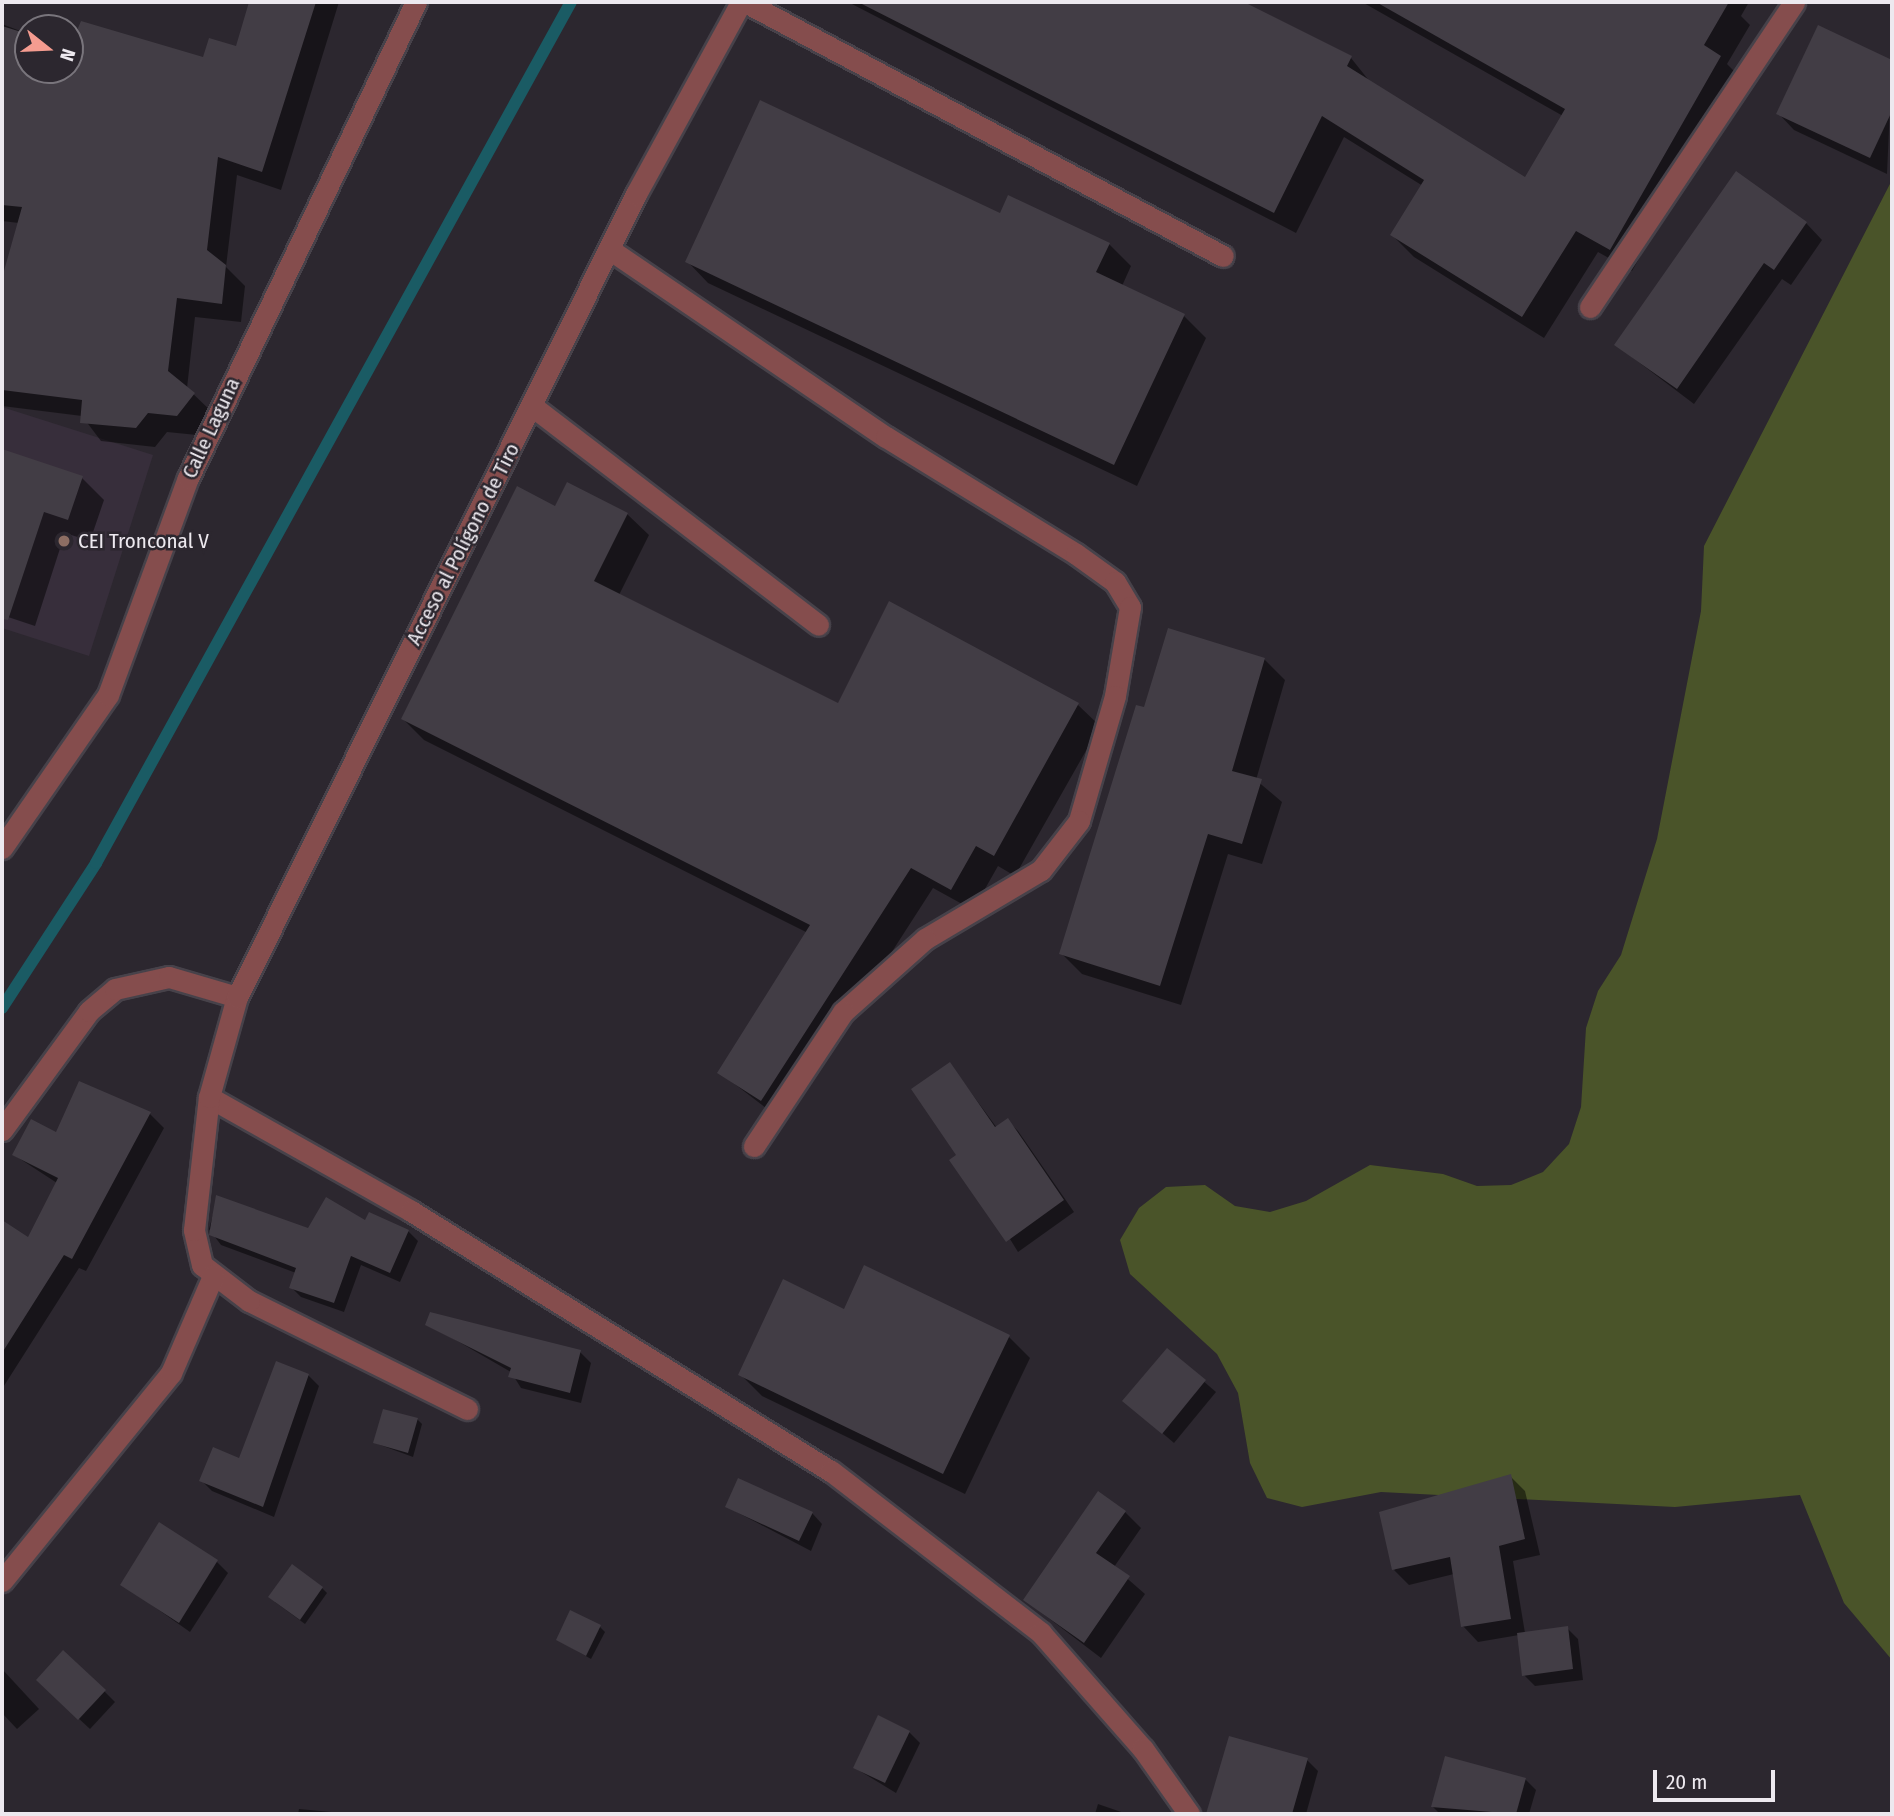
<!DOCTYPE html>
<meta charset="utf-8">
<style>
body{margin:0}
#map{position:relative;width:1894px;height:1816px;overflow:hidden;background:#2c272f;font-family:"Fira Sans Condensed",sans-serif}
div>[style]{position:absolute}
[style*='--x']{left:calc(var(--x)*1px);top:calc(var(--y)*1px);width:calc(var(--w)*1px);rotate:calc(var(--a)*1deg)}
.built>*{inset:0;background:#372e3b}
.green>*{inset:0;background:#4a5429}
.shadow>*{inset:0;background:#0007}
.stream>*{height:12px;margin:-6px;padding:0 6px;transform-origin:6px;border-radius:6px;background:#1a5b64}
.building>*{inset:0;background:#423d45}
.roads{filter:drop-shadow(2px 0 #47424a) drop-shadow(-2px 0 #47424a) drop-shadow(0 2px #47424a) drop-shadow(0 -2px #47424a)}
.minor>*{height:21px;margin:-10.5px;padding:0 10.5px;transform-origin:10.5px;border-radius:10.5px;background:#854d4d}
.dots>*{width:19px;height:19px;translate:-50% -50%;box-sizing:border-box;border:4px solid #2c272f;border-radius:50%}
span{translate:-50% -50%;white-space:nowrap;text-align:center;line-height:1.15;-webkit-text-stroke:5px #2c272f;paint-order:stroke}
.street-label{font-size:21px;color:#ede9ef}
.poi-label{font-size:21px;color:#ede9ef}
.left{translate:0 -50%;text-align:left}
.frame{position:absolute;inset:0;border:4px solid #ede9ef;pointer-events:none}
.north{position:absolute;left:14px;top:14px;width:70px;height:70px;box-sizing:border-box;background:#2c272f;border:2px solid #79757c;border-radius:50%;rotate:108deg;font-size:19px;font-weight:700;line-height:28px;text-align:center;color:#ede9ef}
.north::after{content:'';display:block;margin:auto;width:24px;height:32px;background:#f59c90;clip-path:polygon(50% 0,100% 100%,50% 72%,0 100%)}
.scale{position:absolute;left:1653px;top:1770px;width:122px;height:32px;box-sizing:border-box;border:4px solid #ede9ef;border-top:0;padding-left:9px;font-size:21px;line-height:24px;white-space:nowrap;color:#ede9ef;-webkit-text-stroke:5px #2c272f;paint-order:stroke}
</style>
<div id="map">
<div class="built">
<i style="clip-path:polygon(2px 407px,153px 455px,89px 656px,2px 628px)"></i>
</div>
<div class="green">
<i style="clip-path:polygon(1892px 180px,1892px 1660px,1844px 1603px,1800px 1495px,1675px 1507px,1381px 1492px,1302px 1507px,1267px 1498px,1250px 1463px,1238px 1393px,1217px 1354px,1130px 1274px,1120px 1240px,1139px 1208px,1166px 1187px,1205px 1185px,1235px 1206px,1270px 1212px,1306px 1201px,1370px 1165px,1443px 1174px,1477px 1186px,1511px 1185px,1543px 1172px,1569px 1144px,1581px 1107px,1586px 1028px,1598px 991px,1621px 955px,1657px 839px,1701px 611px,1704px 546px)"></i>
</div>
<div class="shadow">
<i style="clip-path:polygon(250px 2px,339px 2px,281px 190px,237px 175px,226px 267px,245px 286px,241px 322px,195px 317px,187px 388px,213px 413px,197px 435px,167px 432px,155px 447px,101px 441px,82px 416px,2px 406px,2px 284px,19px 223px,2px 221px,2px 24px,28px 34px,28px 70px,70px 70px,70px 49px,205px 59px,237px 48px)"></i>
<i style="clip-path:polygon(848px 2px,1240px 2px,1351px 58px,1371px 83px,1526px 180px,1563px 116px,1362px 2px,1749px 2px,1741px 16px,1750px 25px,1727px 64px,1742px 79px,1632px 271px,1598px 252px,1544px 338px,1414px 257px,1392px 235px,1423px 186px,1344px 137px,1296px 233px)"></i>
<i style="clip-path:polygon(1819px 27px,1892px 62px,1887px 174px,1794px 130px,1778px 113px)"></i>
<i style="clip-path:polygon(1001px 215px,1109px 244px,1131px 266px,1122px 286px,1184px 316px,1206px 338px,1137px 486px,708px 283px,687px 261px)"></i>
<i style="clip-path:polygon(1806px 223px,1822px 240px,1791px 285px,1782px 279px,1694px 404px,1616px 345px)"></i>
<i style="clip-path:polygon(2px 451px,82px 478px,104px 500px,90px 541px,65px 533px,35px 626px,2px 615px)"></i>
<i style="clip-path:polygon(556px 508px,627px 514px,649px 535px,619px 595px,838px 706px,889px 603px,1078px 705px,1100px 726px,1015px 876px,998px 866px,973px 910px,933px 888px,783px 1121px,719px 1072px,808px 933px,424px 740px,403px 719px)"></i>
<i style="clip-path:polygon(1264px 659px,1285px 680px,1256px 780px,1282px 802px,1262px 864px,1228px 854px,1181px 1005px,1082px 974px,1061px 953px,1145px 710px)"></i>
<i style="clip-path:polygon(950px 1064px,997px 1128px,1007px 1120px,1018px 1131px,1074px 1212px,1018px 1252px,958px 1155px)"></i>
<i style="clip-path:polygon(150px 1114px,164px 1128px,86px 1271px,79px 1268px,2px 1389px,2px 1222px,29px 1240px,57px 1183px,14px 1155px,57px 1134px)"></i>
<i style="clip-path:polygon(218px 1197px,309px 1230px,366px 1222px,408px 1231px,418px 1241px,400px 1282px,361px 1265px,344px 1312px,301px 1297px,291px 1287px,296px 1273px,221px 1245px,209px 1229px)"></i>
<i style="clip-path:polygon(845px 1311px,1008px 1336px,1030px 1358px,965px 1494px,762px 1396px,740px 1374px)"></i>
<i style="clip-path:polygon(428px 1324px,580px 1352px,591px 1363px,581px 1403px,521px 1388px,511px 1372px)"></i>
<i style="clip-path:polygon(1167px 1350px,1216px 1392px,1174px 1443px,1125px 1401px)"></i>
<i style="clip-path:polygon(308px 1375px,319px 1386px,274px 1517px,212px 1491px,201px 1480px,240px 1461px)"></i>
<i style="clip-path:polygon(417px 1419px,422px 1424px,413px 1457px,375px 1443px)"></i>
<i style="clip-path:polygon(1510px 1476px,1525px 1491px,1540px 1555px,1513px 1561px,1525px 1633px,1567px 1628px,1578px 1639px,1583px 1680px,1535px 1686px,1524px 1675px,1519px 1635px,1478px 1642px,1463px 1626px,1454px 1574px,1409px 1585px,1394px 1570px)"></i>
<i style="clip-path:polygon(727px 1507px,812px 1513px,822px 1524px,811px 1551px)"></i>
<i style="clip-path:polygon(1125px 1512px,1141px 1528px,1114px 1567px,1145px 1594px,1101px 1658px,1025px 1600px)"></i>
<i style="clip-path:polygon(217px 1562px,228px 1573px,190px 1632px,122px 1584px)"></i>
<i style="clip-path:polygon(322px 1588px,327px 1593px,305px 1624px,275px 1602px)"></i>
<i style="clip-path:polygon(600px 1627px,605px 1632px,591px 1659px,558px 1640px)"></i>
<i style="clip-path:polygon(2px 1669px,39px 1709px,17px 1729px,2px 1713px)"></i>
<i style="clip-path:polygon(49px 1691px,104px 1691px,115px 1702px,90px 1729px)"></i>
<i style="clip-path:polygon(909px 1732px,920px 1743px,896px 1793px,855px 1768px)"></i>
<i style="clip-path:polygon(1231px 1738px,1307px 1760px,1318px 1771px,1306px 1814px,1222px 1814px)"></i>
<i style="clip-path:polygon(1525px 1779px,1536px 1790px,1529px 1814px,1440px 1814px,1433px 1807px)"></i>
<i style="clip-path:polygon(1098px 1804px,1127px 1814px,1095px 1814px)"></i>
<i style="clip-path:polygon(299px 1809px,353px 1814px,298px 1814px)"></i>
</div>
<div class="stream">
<i style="--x:2;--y:1008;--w:173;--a:-57"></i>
<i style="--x:96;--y:863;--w:983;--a:-61.12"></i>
</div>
<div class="building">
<i style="clip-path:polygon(249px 2px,316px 2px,262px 172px,218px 157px,207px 250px,226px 265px,222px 304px,177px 298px,168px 371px,195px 393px,177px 416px,148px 413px,136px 428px,80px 423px,82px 400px,2px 390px,2px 278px,22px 207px,2px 205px,2px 26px,28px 34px,28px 70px,70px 70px,70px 47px,81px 21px,203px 57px,209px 38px,236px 46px)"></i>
<i style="clip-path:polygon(858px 2px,1244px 2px,1352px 56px,1347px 66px,1525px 177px,1565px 109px,1376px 2px,1729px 2px,1704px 45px,1721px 56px,1610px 250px,1576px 231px,1522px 317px,1390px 235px,1424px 180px,1322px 116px,1274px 213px)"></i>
<i style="clip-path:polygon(1818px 25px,1892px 60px,1892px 111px,1870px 158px,1776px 114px)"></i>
<i style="clip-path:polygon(760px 100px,1000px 213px,1008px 195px,1110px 243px,1096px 272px,1185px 314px,1114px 465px,685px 262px)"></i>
<i style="clip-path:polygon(1736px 171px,1807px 222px,1774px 270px,1764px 263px,1677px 389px,1614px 345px)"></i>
<i style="clip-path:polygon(2px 449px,83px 476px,68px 520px,44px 512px,8px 620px,2px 619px)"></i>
<i style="clip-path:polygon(567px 482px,628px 513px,594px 581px,838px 703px,889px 601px,1079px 703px,994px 856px,976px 846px,951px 890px,911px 868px,761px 1101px,717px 1073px,810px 925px,401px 719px,517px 486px,555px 506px)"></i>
<i style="clip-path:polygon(1168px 628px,1265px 658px,1232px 771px,1262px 779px,1242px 844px,1208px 834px,1160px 986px,1059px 954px,1136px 705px,1144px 707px)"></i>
<i style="clip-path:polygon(950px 1062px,995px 1127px,1008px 1118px,1064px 1200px,1006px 1242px,949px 1160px,956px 1155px,911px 1089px)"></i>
<i style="clip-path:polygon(79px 1081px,151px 1112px,72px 1259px,64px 1255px,2px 1353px,2px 1220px,28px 1237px,58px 1178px,12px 1155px,31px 1119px,56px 1132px)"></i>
<i style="clip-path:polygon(216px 1195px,308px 1228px,326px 1197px,365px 1220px,369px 1212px,409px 1230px,390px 1273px,351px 1256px,334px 1303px,289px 1288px,296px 1268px,209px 1235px)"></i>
<i style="clip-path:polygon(864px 1265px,1010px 1335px,943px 1474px,738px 1375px,783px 1279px,844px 1309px)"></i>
<i style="clip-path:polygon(430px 1312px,581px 1350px,570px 1393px,508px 1377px,511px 1368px,425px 1325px)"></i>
<i style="clip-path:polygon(1167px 1348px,1206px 1380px,1162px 1434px,1122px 1401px)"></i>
<i style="clip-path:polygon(276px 1361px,309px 1374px,263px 1507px,199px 1481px,213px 1447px,239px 1458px)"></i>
<i style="clip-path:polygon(383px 1409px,418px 1418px,408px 1453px,373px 1443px)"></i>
<i style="clip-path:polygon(1511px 1474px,1525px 1539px,1499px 1546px,1511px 1619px,1461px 1627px,1450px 1557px,1392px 1570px,1379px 1512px)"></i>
<i style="clip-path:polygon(738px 1478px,813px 1512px,799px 1541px,725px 1507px)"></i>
<i style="clip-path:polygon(1098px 1491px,1126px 1511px,1096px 1553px,1130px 1576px,1084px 1643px,1023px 1600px)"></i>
<i style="clip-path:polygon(159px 1522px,218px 1560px,179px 1623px,120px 1585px)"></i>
<i style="clip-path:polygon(292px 1564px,323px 1587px,300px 1620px,268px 1597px)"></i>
<i style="clip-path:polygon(570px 1610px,601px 1625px,586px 1656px,556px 1640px)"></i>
<i style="clip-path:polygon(1568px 1626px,1573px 1669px,1522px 1676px,1517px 1633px)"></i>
<i style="clip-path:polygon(63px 1650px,106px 1690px,78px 1720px,36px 1680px)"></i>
<i style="clip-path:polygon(878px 1715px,910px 1731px,885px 1783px,853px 1768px)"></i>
<i style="clip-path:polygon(1229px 1736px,1308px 1758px,1292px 1814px,1206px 1814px)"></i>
<i style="clip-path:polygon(1445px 1756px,1526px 1778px,1516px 1814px,1431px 1807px)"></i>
</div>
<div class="roads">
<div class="minor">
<i style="--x:745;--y:2;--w:541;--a:27.99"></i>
<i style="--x:612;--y:251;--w:331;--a:34.2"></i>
<i style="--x:886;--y:437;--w:223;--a:31.6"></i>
<i style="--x:1076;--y:554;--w:48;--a:35.7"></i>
<i style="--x:1115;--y:582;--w:29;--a:59"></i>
<i style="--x:1130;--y:607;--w:90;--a:99.6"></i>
<i style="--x:1115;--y:696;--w:130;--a:106.1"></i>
<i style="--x:1079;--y:821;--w:62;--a:127.8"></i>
<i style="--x:1041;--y:870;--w:135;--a:149.3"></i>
<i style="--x:925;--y:939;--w:110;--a:138.3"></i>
<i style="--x:843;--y:1012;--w:161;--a:123.6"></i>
<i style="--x:1590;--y:307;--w:367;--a:-56.2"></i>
<i style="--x:532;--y:406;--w:360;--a:37.4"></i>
<i style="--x:2;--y:848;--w:186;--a:-55.3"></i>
<i style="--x:108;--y:695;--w:231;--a:-69.8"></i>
<i style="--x:188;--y:478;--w:528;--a:-64.41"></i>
<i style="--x:209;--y:1097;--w:232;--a:29.4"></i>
<i style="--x:411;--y:1211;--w:494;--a:31.8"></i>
<i style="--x:831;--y:1471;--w:265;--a:37.6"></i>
<i style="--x:1041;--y:1633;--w:154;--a:48.7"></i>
<i style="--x:1143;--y:1749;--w:80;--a:54.7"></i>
<i style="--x:2;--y:1130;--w:147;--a:-53.8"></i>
<i style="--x:89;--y:1011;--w:34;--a:-40"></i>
<i style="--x:115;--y:989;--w:55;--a:-12.5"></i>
<i style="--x:169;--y:977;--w:71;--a:16.4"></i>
<i style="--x:467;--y:1409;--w:243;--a:-153.6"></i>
<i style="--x:249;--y:1301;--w:59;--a:-142.5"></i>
<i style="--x:202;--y:1265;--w:36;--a:-103"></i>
<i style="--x:194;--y:1230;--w:134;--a:-83.6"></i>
<i style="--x:209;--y:1097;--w:104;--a:-74.4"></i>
<i style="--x:237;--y:997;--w:897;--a:-63.58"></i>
<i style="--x:636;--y:194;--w:219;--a:-61.3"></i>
<i style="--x:2;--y:1581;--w:268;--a:-50.9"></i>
<i style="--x:171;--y:1373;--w:106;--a:-66.6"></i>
</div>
</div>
<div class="dots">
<i style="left:64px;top:541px;background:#8d6e63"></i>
</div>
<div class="street-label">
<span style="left:211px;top:428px;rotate:-65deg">Calle Laguna</span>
<span style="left:463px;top:544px;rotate:-63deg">Acceso al Polígono de Tiro</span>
</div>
<div class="poi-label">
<span class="left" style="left:78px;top:541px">CEI Tronconal V</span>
</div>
<div class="frame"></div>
<div class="north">N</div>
<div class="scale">20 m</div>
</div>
